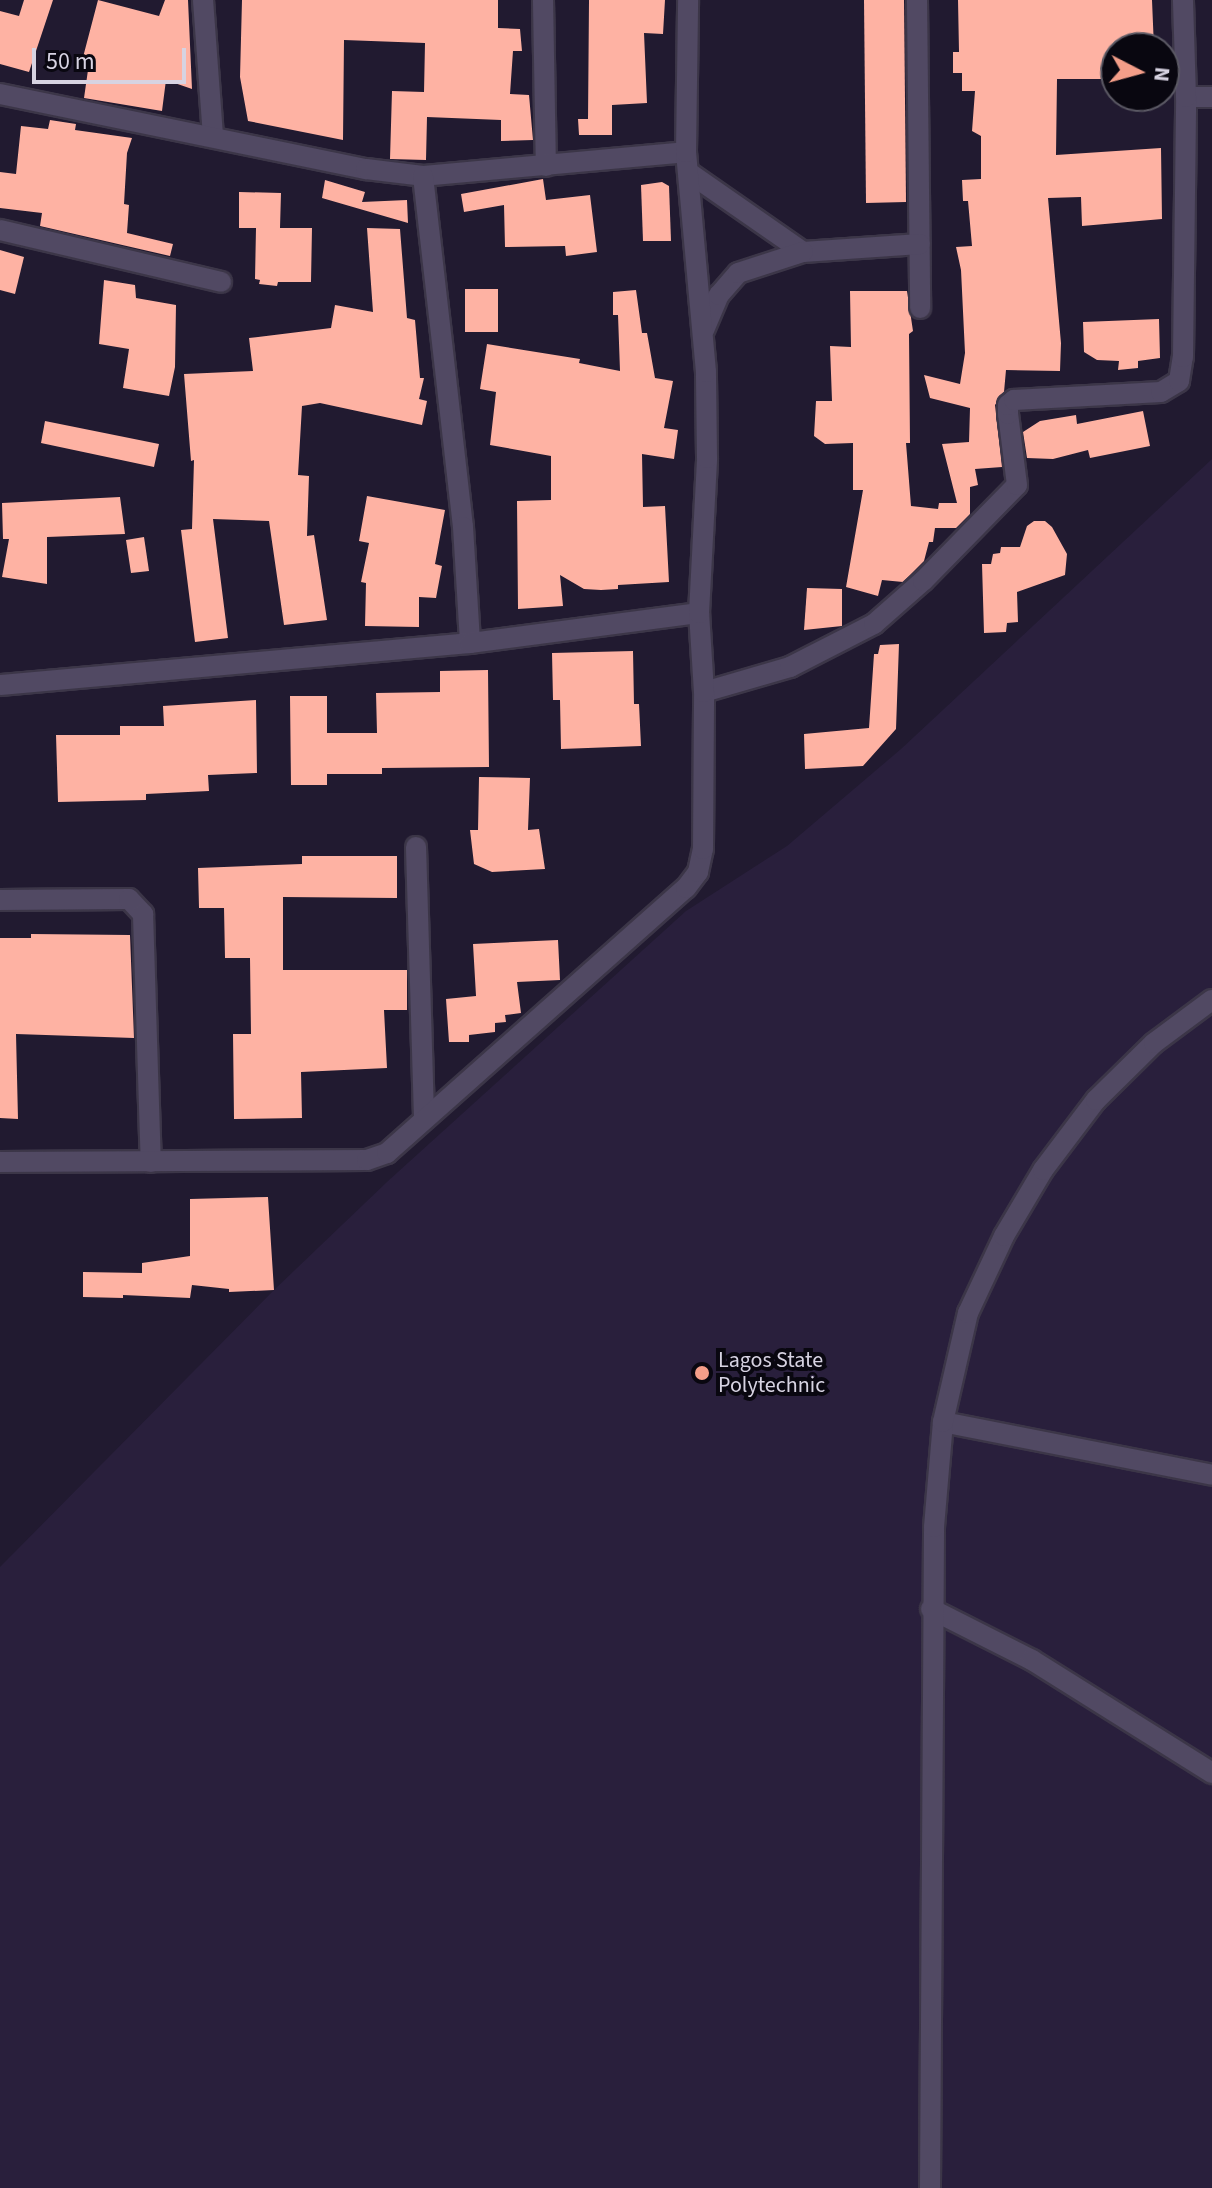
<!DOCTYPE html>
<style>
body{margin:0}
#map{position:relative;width:1212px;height:2188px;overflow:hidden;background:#211a30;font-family:"Source Sans 3",sans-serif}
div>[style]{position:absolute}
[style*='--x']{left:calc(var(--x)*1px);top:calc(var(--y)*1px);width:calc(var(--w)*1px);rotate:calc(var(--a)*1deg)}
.built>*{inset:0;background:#291f3c}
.building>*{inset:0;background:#feb2a3}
.roads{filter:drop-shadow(2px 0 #3c3648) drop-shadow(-2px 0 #3c3648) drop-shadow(0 2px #3c3648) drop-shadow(0 -2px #3c3648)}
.minor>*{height:20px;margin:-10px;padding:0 10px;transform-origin:10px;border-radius:10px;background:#514963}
.dots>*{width:22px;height:22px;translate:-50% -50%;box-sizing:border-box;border:4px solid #090710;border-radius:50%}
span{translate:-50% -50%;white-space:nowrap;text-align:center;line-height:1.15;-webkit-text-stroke:8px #090710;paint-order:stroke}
.poi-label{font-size:22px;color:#d7d3e2}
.left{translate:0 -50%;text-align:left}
.north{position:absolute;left:1100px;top:32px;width:80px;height:80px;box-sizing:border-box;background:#090710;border:2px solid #5b5964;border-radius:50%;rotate:96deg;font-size:22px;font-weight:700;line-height:32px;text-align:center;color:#d7d3e2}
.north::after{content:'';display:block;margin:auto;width:28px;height:36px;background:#f49e89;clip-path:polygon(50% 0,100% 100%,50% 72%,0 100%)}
.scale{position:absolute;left:32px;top:48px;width:154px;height:36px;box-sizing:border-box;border:4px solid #d7d3e2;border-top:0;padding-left:10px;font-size:24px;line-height:28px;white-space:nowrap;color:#d7d3e2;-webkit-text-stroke:6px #090710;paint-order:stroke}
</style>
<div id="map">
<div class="built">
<i style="clip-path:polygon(1212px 459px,1212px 2188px,0 2188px,0 1567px,274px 1290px,388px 1181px,686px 911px,787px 846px,901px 749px)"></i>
</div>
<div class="building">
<i style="clip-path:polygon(24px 0,53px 0,29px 72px,0 64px,0 11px,19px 16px)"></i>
<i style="clip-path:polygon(98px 0,159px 16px,165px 0,188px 0,192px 89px,166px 80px,162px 111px,84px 98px,89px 63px,82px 61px)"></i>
<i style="clip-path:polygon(242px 0,498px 0,498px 28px,520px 29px,522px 51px,513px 51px,510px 94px,529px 95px,533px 140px,501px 141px,501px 120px,427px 117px,426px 160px,390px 159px,392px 91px,424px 92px,425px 43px,344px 40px,343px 140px,248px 121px,240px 77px)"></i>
<i style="clip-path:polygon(589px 0,665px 0,663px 34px,644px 33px,647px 103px,612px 105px,612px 135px,579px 135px,578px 119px,588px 119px)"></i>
<i style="clip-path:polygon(864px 0,904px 0,906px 202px,866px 203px)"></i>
<i style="clip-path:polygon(958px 0,1152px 0,1154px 48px,1116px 48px,1116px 79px,1057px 79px,1056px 155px,1161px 148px,1162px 219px,1082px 226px,1081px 197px,1048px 198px,1061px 343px,1060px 371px,1006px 370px,1004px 392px,995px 405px,1002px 467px,975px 469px,978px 485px,970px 487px,970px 514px,956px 528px,935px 528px,933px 542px,929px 542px,924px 561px,903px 582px,882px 580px,878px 596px,846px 587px,863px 490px,853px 490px,853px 443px,825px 444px,814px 436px,816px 401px,832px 401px,830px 346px,851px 347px,850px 291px,907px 291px,913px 331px,909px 334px,910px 443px,906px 443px,911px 506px,938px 509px,939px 503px,957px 503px,942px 444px,969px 442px,970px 408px,930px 398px,924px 375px,960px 384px,965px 353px,961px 270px,956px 247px,972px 246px,968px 201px,963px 201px,962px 180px,981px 179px,981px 136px,972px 131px,975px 91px,962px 91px,962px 73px,953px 73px,953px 52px,959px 52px)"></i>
<i style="clip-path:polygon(50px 120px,76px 124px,75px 130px,132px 138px,127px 153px,124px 204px,129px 205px,127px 233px,173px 244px,170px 256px,40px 226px,42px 213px,0 208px,0 172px,16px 174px,21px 126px,48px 129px)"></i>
<i style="clip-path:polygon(543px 179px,546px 200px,590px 195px,597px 252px,566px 256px,565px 246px,505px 247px,504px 205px,464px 212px,461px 194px)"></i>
<i style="clip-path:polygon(325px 180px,365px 192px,362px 202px,407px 200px,408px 223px,322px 198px)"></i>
<i style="clip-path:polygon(662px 182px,669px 186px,671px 241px,643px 241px,641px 185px)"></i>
<i style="clip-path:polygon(239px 192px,281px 193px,280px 228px,312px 228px,311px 282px,278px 282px,277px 286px,259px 284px,260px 280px,255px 279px,256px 228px,239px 228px)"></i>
<i style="clip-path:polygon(367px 228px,400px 229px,407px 318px,415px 320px,420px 378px,424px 378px,419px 399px,427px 401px,422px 425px,320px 403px,302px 406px,298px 475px,309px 476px,307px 536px,314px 535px,327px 620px,284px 625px,269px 521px,213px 519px,228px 638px,195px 642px,181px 530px,192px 529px,194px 460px,191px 461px,184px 374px,253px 371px,249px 338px,331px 328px,335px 305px,373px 312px)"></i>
<i style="clip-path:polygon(0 250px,24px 257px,15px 294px,0 290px)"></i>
<i style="clip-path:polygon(104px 280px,135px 285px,136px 298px,176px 305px,175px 367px,169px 396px,123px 388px,129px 349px,99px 344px)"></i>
<i style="clip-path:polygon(465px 289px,498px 289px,498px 332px,465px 332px)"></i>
<i style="clip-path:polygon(636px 290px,642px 333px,647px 333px,655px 378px,673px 381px,664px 428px,678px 430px,674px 459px,642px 454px,643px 507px,665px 506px,669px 582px,618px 585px,618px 589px,601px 590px,584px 589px,560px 575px,563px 606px,518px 609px,517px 501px,551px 500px,551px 456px,490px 445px,496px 392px,480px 389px,487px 344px,580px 359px,579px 363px,620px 371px,618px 315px,613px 315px,613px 292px)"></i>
<i style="clip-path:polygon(1159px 319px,1160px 358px,1138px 361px,1138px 368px,1118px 370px,1119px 361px,1097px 360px,1084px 352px,1083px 322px)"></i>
<i style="clip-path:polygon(1143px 411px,1150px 446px,1090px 458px,1088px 450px,1053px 459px,1027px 458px,1023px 432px,1040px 421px,1076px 415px,1077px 424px)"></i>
<i style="clip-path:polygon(45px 421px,159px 444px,154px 467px,41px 443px)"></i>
<i style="clip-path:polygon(367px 496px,445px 510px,435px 564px,442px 566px,436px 598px,419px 597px,419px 627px,365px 626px,366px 583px,361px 582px,369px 543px,359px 541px)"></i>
<i style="clip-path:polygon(120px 497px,125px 534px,47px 537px,47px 584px,2px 577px,9px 539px,3px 539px,2px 503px)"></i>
<i style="clip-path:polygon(1034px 521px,1045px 521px,1052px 527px,1067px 554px,1065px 575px,1017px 592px,1018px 622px,1007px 623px,1006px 632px,984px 633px,982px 564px,991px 564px,993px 554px,1000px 553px,1001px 547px,1020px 547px,1027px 526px)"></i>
<i style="clip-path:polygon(144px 537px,149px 571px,131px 573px,126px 540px)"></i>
<i style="clip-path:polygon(807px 588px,842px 589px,842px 626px,804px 630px)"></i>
<i style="clip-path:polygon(899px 644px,896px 729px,863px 766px,805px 769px,804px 734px,869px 728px,874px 654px,878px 654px,880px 645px)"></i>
<i style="clip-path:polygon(633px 651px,634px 704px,639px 704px,641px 746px,561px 749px,560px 700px,553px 700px,552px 653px)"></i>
<i style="clip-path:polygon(488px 670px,489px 767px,382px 768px,382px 774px,327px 774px,327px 785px,291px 785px,290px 696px,327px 696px,327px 733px,377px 733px,376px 693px,440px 692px,440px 671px)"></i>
<i style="clip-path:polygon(256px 700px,257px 773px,208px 775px,209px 791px,146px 794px,146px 800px,58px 802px,56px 735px,120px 735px,120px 726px,164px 726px,163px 706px)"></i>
<i style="clip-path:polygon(479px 777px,530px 778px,528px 830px,539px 829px,545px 869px,492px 872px,474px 864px,470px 830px,478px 830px)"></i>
<i style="clip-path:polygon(302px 856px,397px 856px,397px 898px,283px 897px,283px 970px,407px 970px,407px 1010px,384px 1010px,387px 1068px,301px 1072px,302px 1118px,234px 1119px,233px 1034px,251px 1034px,250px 958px,225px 958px,224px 908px,199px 908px,198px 868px,302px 864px)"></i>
<i style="clip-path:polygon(31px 934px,130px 935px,134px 1038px,16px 1034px,18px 1119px,0 1118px,0 938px,31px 938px)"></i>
<i style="clip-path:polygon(558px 940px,560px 980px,517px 982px,521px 1013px,505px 1015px,506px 1022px,495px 1023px,495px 1032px,469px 1035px,469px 1042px,449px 1042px,446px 999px,476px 996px,473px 944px)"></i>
<i style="clip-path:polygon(268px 1197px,274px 1290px,229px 1292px,229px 1289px,192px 1285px,190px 1298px,123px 1295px,123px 1298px,83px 1297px,83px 1272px,142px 1273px,142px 1263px,190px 1256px,190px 1199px)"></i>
</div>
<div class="roads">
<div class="minor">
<i style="--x:203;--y:0;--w:135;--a:85.8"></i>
<i style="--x:543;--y:0;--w:166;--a:89"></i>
<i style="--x:917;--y:0;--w:308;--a:89.4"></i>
<i style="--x:0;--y:94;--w:374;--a:11.6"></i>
<i style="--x:366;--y:169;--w:57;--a:7"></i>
<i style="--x:423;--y:176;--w:264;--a:-5.2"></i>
<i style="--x:1186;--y:97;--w:26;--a:0"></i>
<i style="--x:688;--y:172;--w:140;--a:34.8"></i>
<i style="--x:803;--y:252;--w:117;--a:-3.9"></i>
<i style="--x:423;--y:176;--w:353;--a:83.5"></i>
<i style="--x:463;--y:527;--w:116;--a:86.5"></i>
<i style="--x:0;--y:230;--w:227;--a:13.2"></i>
<i style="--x:704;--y:330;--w:38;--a:-67"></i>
<i style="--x:719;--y:295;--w:29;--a:-49"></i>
<i style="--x:738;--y:273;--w:68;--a:-17.9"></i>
<i style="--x:0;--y:685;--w:472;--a:-5.1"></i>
<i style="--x:470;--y:643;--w:231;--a:-7.5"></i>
<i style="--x:704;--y:692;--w:90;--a:-16.2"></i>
<i style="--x:790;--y:667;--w:94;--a:-27.1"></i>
<i style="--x:874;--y:624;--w:65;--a:-41.3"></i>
<i style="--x:923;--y:581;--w:134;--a:-45.6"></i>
<i style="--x:1017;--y:485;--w:72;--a:-97.2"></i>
<i style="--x:1008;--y:414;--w:9;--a:-90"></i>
<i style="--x:1008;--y:405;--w:8;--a:-40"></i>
<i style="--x:1014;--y:400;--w:147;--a:-3.1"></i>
<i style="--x:1161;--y:392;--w:21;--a:-31"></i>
<i style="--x:1179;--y:381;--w:24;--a:-81"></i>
<i style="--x:1183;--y:357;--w:260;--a:-89.3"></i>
<i style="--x:1186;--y:97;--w:97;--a:-91.8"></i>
<i style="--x:416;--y:847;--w:270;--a:88.3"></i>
<i style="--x:0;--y:900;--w:129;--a:-0.4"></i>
<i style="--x:129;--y:899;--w:21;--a:47"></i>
<i style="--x:143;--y:914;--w:248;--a:88.2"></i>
<i style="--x:0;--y:1162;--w:367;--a:-0.3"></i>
<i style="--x:367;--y:1160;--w:21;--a:-19"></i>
<i style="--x:387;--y:1153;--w:400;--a:-41.6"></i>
<i style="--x:686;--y:888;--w:20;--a:-53"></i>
<i style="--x:698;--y:872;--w:24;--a:-78"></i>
<i style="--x:703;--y:849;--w:157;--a:-89.6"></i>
<i style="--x:704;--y:692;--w:79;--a:-93.6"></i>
<i style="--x:699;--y:613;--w:155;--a:-87"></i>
<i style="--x:707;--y:458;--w:86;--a:-90.7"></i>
<i style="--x:706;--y:372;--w:221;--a:-95.2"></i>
<i style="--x:686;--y:152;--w:152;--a:-89.2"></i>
<i style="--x:943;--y:1422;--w:274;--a:11.1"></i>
<i style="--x:931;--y:1609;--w:113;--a:26.8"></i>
<i style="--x:1032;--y:1660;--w:213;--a:32.1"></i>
<i style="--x:930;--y:2188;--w:661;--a:-89.65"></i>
<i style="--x:934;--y:1527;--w:105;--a:-85.1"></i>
<i style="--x:943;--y:1422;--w:112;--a:-77.1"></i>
<i style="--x:968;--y:1313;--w:85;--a:-64.9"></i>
<i style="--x:1004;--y:1236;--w:77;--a:-59.4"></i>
<i style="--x:1043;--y:1170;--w:88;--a:-52.9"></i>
<i style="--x:1096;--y:1100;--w:81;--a:-44.5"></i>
<i style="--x:1154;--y:1043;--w:72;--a:-36.6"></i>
</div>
</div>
<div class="dots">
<i style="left:702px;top:1373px;background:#f49e89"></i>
</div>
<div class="poi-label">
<span class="left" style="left:718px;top:1373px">Lagos State<br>Polytechnic</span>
</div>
<div class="north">N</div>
<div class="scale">50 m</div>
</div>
